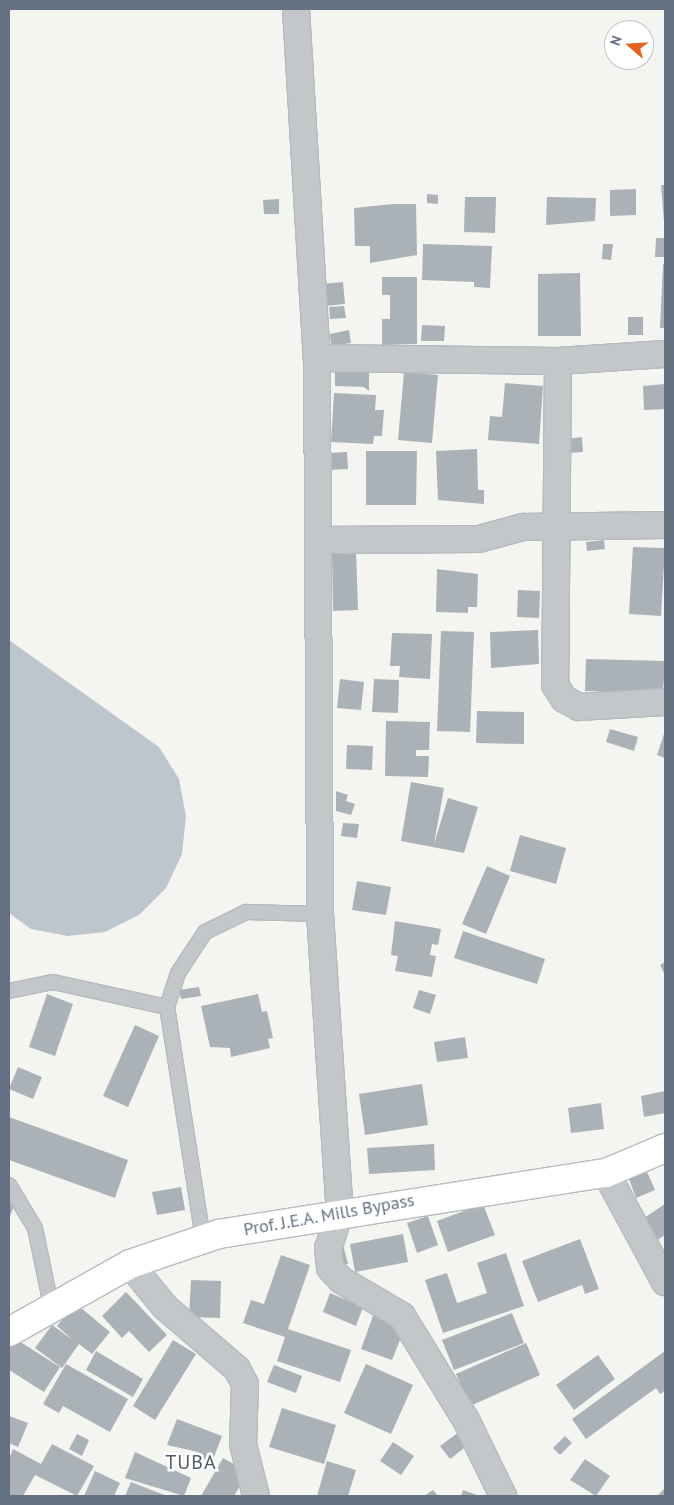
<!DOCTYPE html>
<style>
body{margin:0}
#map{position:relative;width:674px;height:1505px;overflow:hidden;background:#f4f5f0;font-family:"PT Sans",sans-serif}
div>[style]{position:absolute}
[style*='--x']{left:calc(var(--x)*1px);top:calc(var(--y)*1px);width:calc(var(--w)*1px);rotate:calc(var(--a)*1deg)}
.water>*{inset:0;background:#bdc6cc}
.building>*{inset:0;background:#aab1b7}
.roads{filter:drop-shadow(1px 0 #b6babe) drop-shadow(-1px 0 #b6babe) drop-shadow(0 1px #b6babe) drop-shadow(0 -1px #b6babe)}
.lane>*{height:14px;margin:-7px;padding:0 7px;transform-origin:7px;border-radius:7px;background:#c4c7ca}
.street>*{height:26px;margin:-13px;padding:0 13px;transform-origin:13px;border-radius:13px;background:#c4c7ca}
.secondary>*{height:28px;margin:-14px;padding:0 14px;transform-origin:14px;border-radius:14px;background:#fff}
span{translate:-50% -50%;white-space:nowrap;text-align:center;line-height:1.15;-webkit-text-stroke:5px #fff;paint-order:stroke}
.street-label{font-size:18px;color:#637182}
.quarter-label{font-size:20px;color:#515b67;letter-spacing:1px}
.frame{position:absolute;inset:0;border:10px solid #637182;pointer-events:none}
.north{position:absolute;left:604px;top:20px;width:50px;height:50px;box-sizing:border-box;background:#fff;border:1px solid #c1c6cd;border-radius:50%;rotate:289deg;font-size:14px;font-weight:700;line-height:20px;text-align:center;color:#637182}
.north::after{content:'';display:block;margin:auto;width:18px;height:22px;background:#e5641f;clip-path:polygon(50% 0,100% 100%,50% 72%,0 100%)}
</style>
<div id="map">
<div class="water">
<i style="clip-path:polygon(9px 640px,159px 747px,179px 779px,186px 816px,182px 854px,166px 888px,139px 915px,105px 932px,68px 936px,31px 929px,9px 913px)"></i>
</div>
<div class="building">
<i style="clip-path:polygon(661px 185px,665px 185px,665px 222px,664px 222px)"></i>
<i style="clip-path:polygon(636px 189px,636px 215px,610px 216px,610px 190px)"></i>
<i style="clip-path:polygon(427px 194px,438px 195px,438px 204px,427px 203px)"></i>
<i style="clip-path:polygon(465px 197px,496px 197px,495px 233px,464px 232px)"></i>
<i style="clip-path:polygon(547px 197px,596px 198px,595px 221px,546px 225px)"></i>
<i style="clip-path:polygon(279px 199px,279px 214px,264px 214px,263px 200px)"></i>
<i style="clip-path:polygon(393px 204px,416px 204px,417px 255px,370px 263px,370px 246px,355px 246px,354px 208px)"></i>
<i style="clip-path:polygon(656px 238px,665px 238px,665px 257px,655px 257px)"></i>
<i style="clip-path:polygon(423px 244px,492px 246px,490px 288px,474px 287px,474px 282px,422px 280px)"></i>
<i style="clip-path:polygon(603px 244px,613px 244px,611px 260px,602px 259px)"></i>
<i style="clip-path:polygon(663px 264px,665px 264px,665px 328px,660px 328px)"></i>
<i style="clip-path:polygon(580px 273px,581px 336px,538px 336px,538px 274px)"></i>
<i style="clip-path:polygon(382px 277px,417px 277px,417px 344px,382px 345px,382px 319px,390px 319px,390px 295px,382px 295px)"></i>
<i style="clip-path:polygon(343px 282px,345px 304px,325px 306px,323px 284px)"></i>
<i style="clip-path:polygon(344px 306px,346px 318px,330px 319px,329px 307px)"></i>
<i style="clip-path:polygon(628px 317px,643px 317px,643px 335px,628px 335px)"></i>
<i style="clip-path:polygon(422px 325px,445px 326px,444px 341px,421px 341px)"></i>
<i style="clip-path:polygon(349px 330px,351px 343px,331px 346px,330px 334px)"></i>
<i style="clip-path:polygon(335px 370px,369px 371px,369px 391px,364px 387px,335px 386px)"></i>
<i style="clip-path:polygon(404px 372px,438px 375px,432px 443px,398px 440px)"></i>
<i style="clip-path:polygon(505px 383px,543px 386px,539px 444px,488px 440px,490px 416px,502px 417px)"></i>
<i style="clip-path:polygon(665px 384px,665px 409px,644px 410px,643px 386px)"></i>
<i style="clip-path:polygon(334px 393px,376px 395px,375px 410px,384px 410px,382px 436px,374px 436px,373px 444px,331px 442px)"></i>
<i style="clip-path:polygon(582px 437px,583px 452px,568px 453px,566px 439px)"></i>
<i style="clip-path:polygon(477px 449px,478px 490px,484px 490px,484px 504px,438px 500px,436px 451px)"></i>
<i style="clip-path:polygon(366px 451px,417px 451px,416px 505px,366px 505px)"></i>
<i style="clip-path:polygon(347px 452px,348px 469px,329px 470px,328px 453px)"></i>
<i style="clip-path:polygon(604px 540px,605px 549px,587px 551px,586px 542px)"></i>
<i style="clip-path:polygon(633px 547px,665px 548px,661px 616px,629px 614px)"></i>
<i style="clip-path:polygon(356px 549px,358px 610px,333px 611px,332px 550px)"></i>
<i style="clip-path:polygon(437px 569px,478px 574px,477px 607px,468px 607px,468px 613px,436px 612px)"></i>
<i style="clip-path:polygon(518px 590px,540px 591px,539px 618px,517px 617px)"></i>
<i style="clip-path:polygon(538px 630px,539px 664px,491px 668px,490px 632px)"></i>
<i style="clip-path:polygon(441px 631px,474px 632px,470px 732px,437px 731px)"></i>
<i style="clip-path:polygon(392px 633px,432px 634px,430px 679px,399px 677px,400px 666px,390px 666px)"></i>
<i style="clip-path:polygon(586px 659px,665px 661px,663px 693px,585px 691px)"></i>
<i style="clip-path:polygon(340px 679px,364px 682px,361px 710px,337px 708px)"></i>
<i style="clip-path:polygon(374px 679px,399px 680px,398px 713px,372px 712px)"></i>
<i style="clip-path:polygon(477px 711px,524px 712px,524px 744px,476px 743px)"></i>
<i style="clip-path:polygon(386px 721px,430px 722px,429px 750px,416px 750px,416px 756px,429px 756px,428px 777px,385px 776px)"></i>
<i style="clip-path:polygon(610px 729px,638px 737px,634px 751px,606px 742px)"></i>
<i style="clip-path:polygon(665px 731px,665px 758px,657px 755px)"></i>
<i style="clip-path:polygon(347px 745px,373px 746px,372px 770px,346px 769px)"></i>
<i style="clip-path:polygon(411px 782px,444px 788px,434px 844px,448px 798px,478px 807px,464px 853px,401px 841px)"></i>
<i style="clip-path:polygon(336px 791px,348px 795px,346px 801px,355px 804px,351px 815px,336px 811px)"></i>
<i style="clip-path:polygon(343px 823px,359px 824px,357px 838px,341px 836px)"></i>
<i style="clip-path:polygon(520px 835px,566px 848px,556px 884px,510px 871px)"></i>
<i style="clip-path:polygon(487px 866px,510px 876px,486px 934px,462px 924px)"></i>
<i style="clip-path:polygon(357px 881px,391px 887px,386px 915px,352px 910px)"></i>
<i style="clip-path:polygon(395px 921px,441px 929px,438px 945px,432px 944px,430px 955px,436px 956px,432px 977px,395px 971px,398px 956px,391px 955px)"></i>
<i style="clip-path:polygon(463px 931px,545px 959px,537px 984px,454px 958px)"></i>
<i style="clip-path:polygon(665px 962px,665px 975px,660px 965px)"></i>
<i style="clip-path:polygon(199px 987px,201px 996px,181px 999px,179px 990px)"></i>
<i style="clip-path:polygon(419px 990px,436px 995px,430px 1014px,413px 1008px)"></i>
<i style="clip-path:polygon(47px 994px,73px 1004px,55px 1056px,29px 1047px)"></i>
<i style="clip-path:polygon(258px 994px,262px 1012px,267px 1011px,273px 1038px,268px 1039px,270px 1048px,231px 1057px,230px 1048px,210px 1047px,201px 1006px)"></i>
<i style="clip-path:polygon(135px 1025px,159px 1036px,128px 1107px,103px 1096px)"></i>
<i style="clip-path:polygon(465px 1037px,468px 1058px,437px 1062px,434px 1042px)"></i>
<i style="clip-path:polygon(18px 1067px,42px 1077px,33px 1099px,9px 1089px)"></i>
<i style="clip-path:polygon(422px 1084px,428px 1125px,365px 1135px,359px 1094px)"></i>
<i style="clip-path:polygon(665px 1091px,665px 1113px,644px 1117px,641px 1096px)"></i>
<i style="clip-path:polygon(601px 1103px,604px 1129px,571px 1133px,568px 1108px)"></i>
<i style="clip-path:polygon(9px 1117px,128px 1160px,115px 1198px,9px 1160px)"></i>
<i style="clip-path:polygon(434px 1144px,435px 1170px,369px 1174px,367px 1148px)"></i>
<i style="clip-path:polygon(647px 1172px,655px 1190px,636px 1198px,629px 1179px)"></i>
<i style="clip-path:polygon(181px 1187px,185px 1210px,157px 1215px,152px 1192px)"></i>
<i style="clip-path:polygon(9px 1201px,15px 1203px,9px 1219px)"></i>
<i style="clip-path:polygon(483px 1204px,495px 1235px,448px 1252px,437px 1221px)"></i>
<i style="clip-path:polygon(665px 1204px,665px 1235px,656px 1241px,641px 1220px)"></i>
<i style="clip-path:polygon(428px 1216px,438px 1245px,417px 1253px,407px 1223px)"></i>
<i style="clip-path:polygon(403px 1234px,408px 1262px,355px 1272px,350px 1244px)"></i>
<i style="clip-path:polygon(580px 1239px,599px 1289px,585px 1294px,582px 1285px,538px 1302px,522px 1261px)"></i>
<i style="clip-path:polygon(343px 1245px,348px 1264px,338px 1266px,333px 1248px)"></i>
<i style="clip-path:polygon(506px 1253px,524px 1306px,443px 1333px,425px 1280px,447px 1273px,457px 1303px,487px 1293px,477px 1263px)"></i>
<i style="clip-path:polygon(281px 1255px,310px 1265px,288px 1329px,351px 1350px,340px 1382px,277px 1361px,285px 1337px,243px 1323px,251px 1300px,264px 1304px)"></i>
<i style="clip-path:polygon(191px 1280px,221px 1281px,220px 1318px,189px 1317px)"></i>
<i style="clip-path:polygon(126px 1292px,167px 1335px,149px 1352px,129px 1331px,122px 1338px,102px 1316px)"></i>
<i style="clip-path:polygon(330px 1293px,363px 1307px,356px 1326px,323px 1312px)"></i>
<i style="clip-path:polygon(75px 1303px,110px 1332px,92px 1354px,79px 1344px,62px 1368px,35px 1348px,52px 1325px,73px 1340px,57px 1326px)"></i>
<i style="clip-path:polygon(374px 1313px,406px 1325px,392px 1360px,361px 1349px)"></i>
<i style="clip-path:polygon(512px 1313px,524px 1343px,454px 1370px,442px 1340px)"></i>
<i style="clip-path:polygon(14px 1338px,60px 1367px,44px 1392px,9px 1370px,9px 1347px)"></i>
<i style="clip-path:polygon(173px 1340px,196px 1354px,155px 1420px,133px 1406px)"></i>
<i style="clip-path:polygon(526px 1343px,540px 1375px,470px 1406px,456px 1374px)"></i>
<i style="clip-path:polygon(96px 1351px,143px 1379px,133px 1397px,86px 1370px)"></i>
<i style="clip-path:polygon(665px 1351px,665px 1391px,660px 1394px,656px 1388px,586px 1439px,572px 1419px)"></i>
<i style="clip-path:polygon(598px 1355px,615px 1379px,574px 1410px,556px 1385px)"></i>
<i style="clip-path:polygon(66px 1364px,128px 1399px,110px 1432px,63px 1406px,59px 1413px,43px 1404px)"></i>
<i style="clip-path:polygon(366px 1364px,413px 1385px,391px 1434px,344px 1413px)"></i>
<i style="clip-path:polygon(274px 1365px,302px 1376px,296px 1393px,267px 1382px)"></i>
<i style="clip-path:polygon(282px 1408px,336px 1425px,324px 1464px,269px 1447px)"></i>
<i style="clip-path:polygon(9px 1416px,28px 1423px,18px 1447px,9px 1443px)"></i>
<i style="clip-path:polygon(177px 1419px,222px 1436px,212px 1462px,196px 1456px,198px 1452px,167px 1445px)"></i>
<i style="clip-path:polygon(463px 1429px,472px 1442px,450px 1459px,440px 1446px)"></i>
<i style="clip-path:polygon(77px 1434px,89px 1440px,82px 1456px,69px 1449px)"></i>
<i style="clip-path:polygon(565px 1436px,572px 1443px,560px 1455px,553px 1448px)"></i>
<i style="clip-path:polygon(393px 1442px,414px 1456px,401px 1475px,380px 1461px)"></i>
<i style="clip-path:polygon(52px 1444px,94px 1466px,77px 1496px,35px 1475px,23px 1496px,9px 1496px,9px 1458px,13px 1449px,41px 1464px)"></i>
<i style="clip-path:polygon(135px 1452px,191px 1478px,184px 1496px,125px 1478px)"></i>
<i style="clip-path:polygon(223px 1458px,248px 1472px,234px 1496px,201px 1496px)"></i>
<i style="clip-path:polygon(585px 1459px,610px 1476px,596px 1496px,570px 1480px)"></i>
<i style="clip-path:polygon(327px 1461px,356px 1470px,348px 1496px,317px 1496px)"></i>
<i style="clip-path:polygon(95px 1471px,120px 1483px,114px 1496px,84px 1496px)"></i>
<i style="clip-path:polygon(131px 1482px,167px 1496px,125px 1496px)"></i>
<i style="clip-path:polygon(665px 1488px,665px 1496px,657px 1496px)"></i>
<i style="clip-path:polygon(433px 1490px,438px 1496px,424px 1496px)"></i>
<i style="clip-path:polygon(463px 1490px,477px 1495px,476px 1496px,461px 1496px)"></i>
</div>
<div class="roads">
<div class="lane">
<i style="--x:9;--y:991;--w:45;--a:-11.6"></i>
<i style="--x:53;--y:982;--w:117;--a:12.4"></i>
<i style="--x:9;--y:1185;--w:50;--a:58.8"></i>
<i style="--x:35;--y:1228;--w:79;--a:78.3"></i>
<i style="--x:203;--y:1239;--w:235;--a:-98.8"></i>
<i style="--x:167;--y:1007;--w:36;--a:-72"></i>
<i style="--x:178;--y:973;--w:49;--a:-56.6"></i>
<i style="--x:205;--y:932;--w:46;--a:-26"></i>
<i style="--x:246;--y:912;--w:74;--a:1.5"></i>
</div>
<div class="street">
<i style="--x:296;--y:9;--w:350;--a:86.6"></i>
<i style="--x:317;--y:358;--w:556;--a:89.69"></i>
<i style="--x:320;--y:914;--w:299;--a:86.2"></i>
<i style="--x:340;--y:1212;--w:38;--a:108"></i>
<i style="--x:328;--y:1248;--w:20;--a:84"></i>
<i style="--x:330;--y:1268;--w:16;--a:47"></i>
<i style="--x:341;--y:1280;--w:71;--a:30.5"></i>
<i style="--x:402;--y:1316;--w:122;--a:58.4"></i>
<i style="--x:466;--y:1420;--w:85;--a:64"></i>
<i style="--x:317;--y:358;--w:241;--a:0.7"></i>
<i style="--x:558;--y:361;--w:107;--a:-3.7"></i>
<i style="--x:558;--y:361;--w:324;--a:90.5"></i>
<i style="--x:555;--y:685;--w:17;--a:57"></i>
<i style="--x:564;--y:699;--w:17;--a:28"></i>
<i style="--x:579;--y:707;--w:86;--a:-3.3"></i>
<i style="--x:320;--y:540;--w:159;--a:-0.4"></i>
<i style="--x:479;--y:539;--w:46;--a:-15.3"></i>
<i style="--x:523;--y:527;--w:142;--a:-0.8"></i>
<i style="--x:606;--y:1173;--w:124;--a:61.6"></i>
<i style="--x:130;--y:1264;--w:55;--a:50.9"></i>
<i style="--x:165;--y:1307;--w:95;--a:40.7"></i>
<i style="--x:237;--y:1369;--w:17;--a:62"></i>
<i style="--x:245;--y:1384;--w:60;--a:91.9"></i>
<i style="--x:243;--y:1444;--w:54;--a:76"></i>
</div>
<div class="secondary">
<i style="--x:9;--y:1332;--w:139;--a:-29.3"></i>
<i style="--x:130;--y:1264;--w:94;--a:-18.6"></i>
<i style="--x:219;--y:1234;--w:392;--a:-9"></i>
<i style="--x:606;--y:1173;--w:64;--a:-23"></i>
</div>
</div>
<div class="street-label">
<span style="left:329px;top:1215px;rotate:-10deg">Prof. J.E.A. Mills Bypass</span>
</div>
<div class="quarter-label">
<span style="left:191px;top:1462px">TUBA</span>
</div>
<div class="frame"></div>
<div class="north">N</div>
</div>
